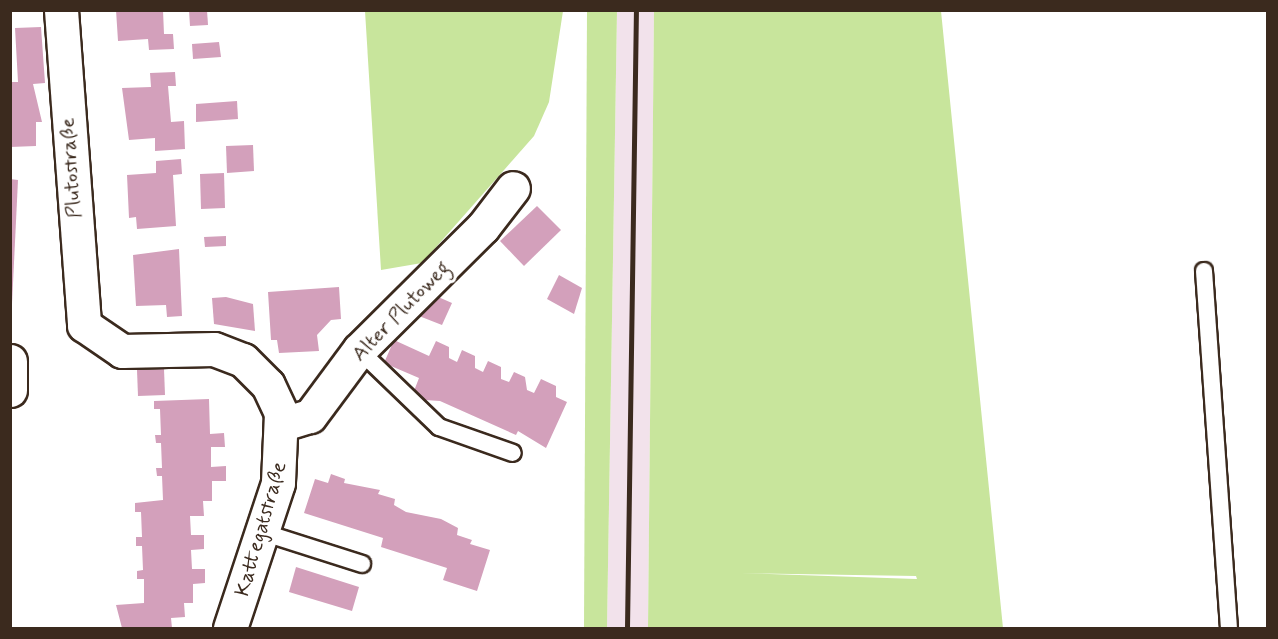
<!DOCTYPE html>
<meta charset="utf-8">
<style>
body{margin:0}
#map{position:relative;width:1278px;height:639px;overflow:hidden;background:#fff;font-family:Mynerve,sans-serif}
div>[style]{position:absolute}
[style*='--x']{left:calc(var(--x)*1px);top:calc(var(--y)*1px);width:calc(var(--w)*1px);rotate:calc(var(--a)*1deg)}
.built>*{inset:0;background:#f2e2eb}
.green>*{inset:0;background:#c8e59c}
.building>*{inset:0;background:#d3a0bb}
.roads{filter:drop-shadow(2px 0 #3b2a1e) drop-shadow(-2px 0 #3b2a1e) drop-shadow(0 2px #3b2a1e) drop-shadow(0 -2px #3b2a1e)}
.lane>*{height:16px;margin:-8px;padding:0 8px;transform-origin:8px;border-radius:8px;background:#fff}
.street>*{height:33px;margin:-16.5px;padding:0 16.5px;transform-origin:16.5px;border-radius:16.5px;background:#fff}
.rail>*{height:4.5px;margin:-2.25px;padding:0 2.25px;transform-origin:2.25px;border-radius:2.25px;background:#3b2a1e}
span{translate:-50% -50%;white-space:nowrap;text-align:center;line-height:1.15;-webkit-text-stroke:6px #fff;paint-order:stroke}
.street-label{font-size:21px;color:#3b2a1e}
.frame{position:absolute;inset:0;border:12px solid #3b2a1e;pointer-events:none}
</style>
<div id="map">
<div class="built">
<i style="clip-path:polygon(617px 11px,654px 11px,648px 628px,607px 628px)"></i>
</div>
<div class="green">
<i style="clip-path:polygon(365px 11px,563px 11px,549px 102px,534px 136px,422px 263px,381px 270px)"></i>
<i style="clip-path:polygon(587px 11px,617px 11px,607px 628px,584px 628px)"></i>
<i style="clip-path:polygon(evenodd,654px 11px,941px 11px,1003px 628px,648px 628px,654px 11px,739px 573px,916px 576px,917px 579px,916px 579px,739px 573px)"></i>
</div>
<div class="building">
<i style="clip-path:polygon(116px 10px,163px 10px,164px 34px,173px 34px,174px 49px,149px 50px,148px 39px,118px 41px)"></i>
<i style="clip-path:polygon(189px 10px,207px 10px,208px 25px,190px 26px)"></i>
<i style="clip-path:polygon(41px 27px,45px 83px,33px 84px,42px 122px,36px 122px,36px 146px,10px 147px,10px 82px,18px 82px,15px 28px)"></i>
<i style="clip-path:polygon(219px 42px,221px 57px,193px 59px,192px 44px)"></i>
<i style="clip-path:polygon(175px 72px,176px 86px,168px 86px,171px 122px,184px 121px,185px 149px,155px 151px,155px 138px,129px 140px,122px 88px,151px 87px,150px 73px)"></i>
<i style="clip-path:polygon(237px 101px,238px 119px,196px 122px,196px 104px)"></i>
<i style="clip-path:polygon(253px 145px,254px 171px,227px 173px,226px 146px)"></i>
<i style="clip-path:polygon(181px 159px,182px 174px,173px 175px,176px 226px,137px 229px,136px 217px,129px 218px,127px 175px,156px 173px,156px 161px)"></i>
<i style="clip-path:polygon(224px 173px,225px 208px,201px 209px,200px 174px)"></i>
<i style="clip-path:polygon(10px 179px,18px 180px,12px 304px,10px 304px)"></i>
<i style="clip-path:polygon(537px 206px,561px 230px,524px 266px,500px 241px)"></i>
<i style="clip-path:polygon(226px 236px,226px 246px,205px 247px,204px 237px)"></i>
<i style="clip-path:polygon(179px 249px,182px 316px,167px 317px,166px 305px,136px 306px,133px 255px)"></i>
<i style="clip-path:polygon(559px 275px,582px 288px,574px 314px,547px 299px)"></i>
<i style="clip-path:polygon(339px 287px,341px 319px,331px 320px,317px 335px,319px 351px,279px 353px,277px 340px,271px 340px,268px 292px)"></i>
<i style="clip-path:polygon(429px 293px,452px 303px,442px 325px,419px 316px)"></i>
<i style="clip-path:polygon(226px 297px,253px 304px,255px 331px,214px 324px,212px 298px)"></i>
<i style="clip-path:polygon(394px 340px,429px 356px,436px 341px,449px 347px,449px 358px,457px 362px,462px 350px,475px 356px,475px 368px,483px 372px,488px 361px,501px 367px,501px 379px,509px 382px,514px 372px,525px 377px,527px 390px,534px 393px,541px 379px,556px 386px,556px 397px,567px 402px,546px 448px,518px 431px,516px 435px,440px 401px,425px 400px,414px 391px,419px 378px,384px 363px)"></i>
<i style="clip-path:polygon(164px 369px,165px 395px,138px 396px,137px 370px)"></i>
<i style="clip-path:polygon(209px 399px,210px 434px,224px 433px,225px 447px,211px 447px,211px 467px,226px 466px,226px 481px,212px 481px,212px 501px,203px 501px,204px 516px,190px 516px,191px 535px,204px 535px,204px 549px,191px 550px,192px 569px,205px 569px,205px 583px,193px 584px,193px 603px,184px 603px,185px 617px,171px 618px,172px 628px,122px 628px,116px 605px,144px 603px,144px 579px,137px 579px,137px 571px,143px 570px,142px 546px,136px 546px,136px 537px,142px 537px,141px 512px,135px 512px,135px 503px,163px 500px,162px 476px,157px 476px,156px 468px,162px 468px,161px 443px,156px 443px,155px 435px,161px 435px,160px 409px,154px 409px,154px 401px)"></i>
<i style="clip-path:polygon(331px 474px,345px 479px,344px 483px,380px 490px,378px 494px,395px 499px,394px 505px,406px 512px,441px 519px,458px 528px,457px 535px,472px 540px,470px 544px,490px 550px,477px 591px,443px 580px,447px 568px,381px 547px,383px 538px,304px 513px,315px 479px,328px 483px)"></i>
<i style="clip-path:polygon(296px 567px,359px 587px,352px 611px,289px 592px)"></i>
</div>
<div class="roads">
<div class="lane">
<i style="--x:1204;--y:271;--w:358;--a:86"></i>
<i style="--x:359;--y:350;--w:111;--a:43.9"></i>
<i style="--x:439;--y:427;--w:78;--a:19.4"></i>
<i style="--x:262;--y:532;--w:105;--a:17.7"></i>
</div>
<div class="street">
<i style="--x:61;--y:10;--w:316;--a:85.8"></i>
<i style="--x:84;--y:325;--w:46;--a:34.4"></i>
<i style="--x:122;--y:351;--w:92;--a:-1.2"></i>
<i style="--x:214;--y:349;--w:31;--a:21"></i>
<i style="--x:243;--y:360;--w:35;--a:45"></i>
<i style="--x:268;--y:385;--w:31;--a:65"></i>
<i style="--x:281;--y:413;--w:70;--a:92.5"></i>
<i style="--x:278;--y:483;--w:153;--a:108.3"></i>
<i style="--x:10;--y:361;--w:29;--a:90"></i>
<i style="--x:283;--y:424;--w:28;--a:-17"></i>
<i style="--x:310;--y:416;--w:82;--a:-53.4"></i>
<i style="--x:359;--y:350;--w:175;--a:-44.8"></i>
<i style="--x:483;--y:227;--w:49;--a:-52.4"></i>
</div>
</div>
<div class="rail">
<i style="--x:627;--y:628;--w:618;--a:-89.17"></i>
</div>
<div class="street-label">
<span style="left:71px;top:168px;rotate:-94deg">Plutostraße</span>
<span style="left:401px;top:311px;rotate:-46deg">Alter Plutoweg</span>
<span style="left:261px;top:529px;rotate:-74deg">Kattegatstraße</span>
</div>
<div class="frame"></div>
</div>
